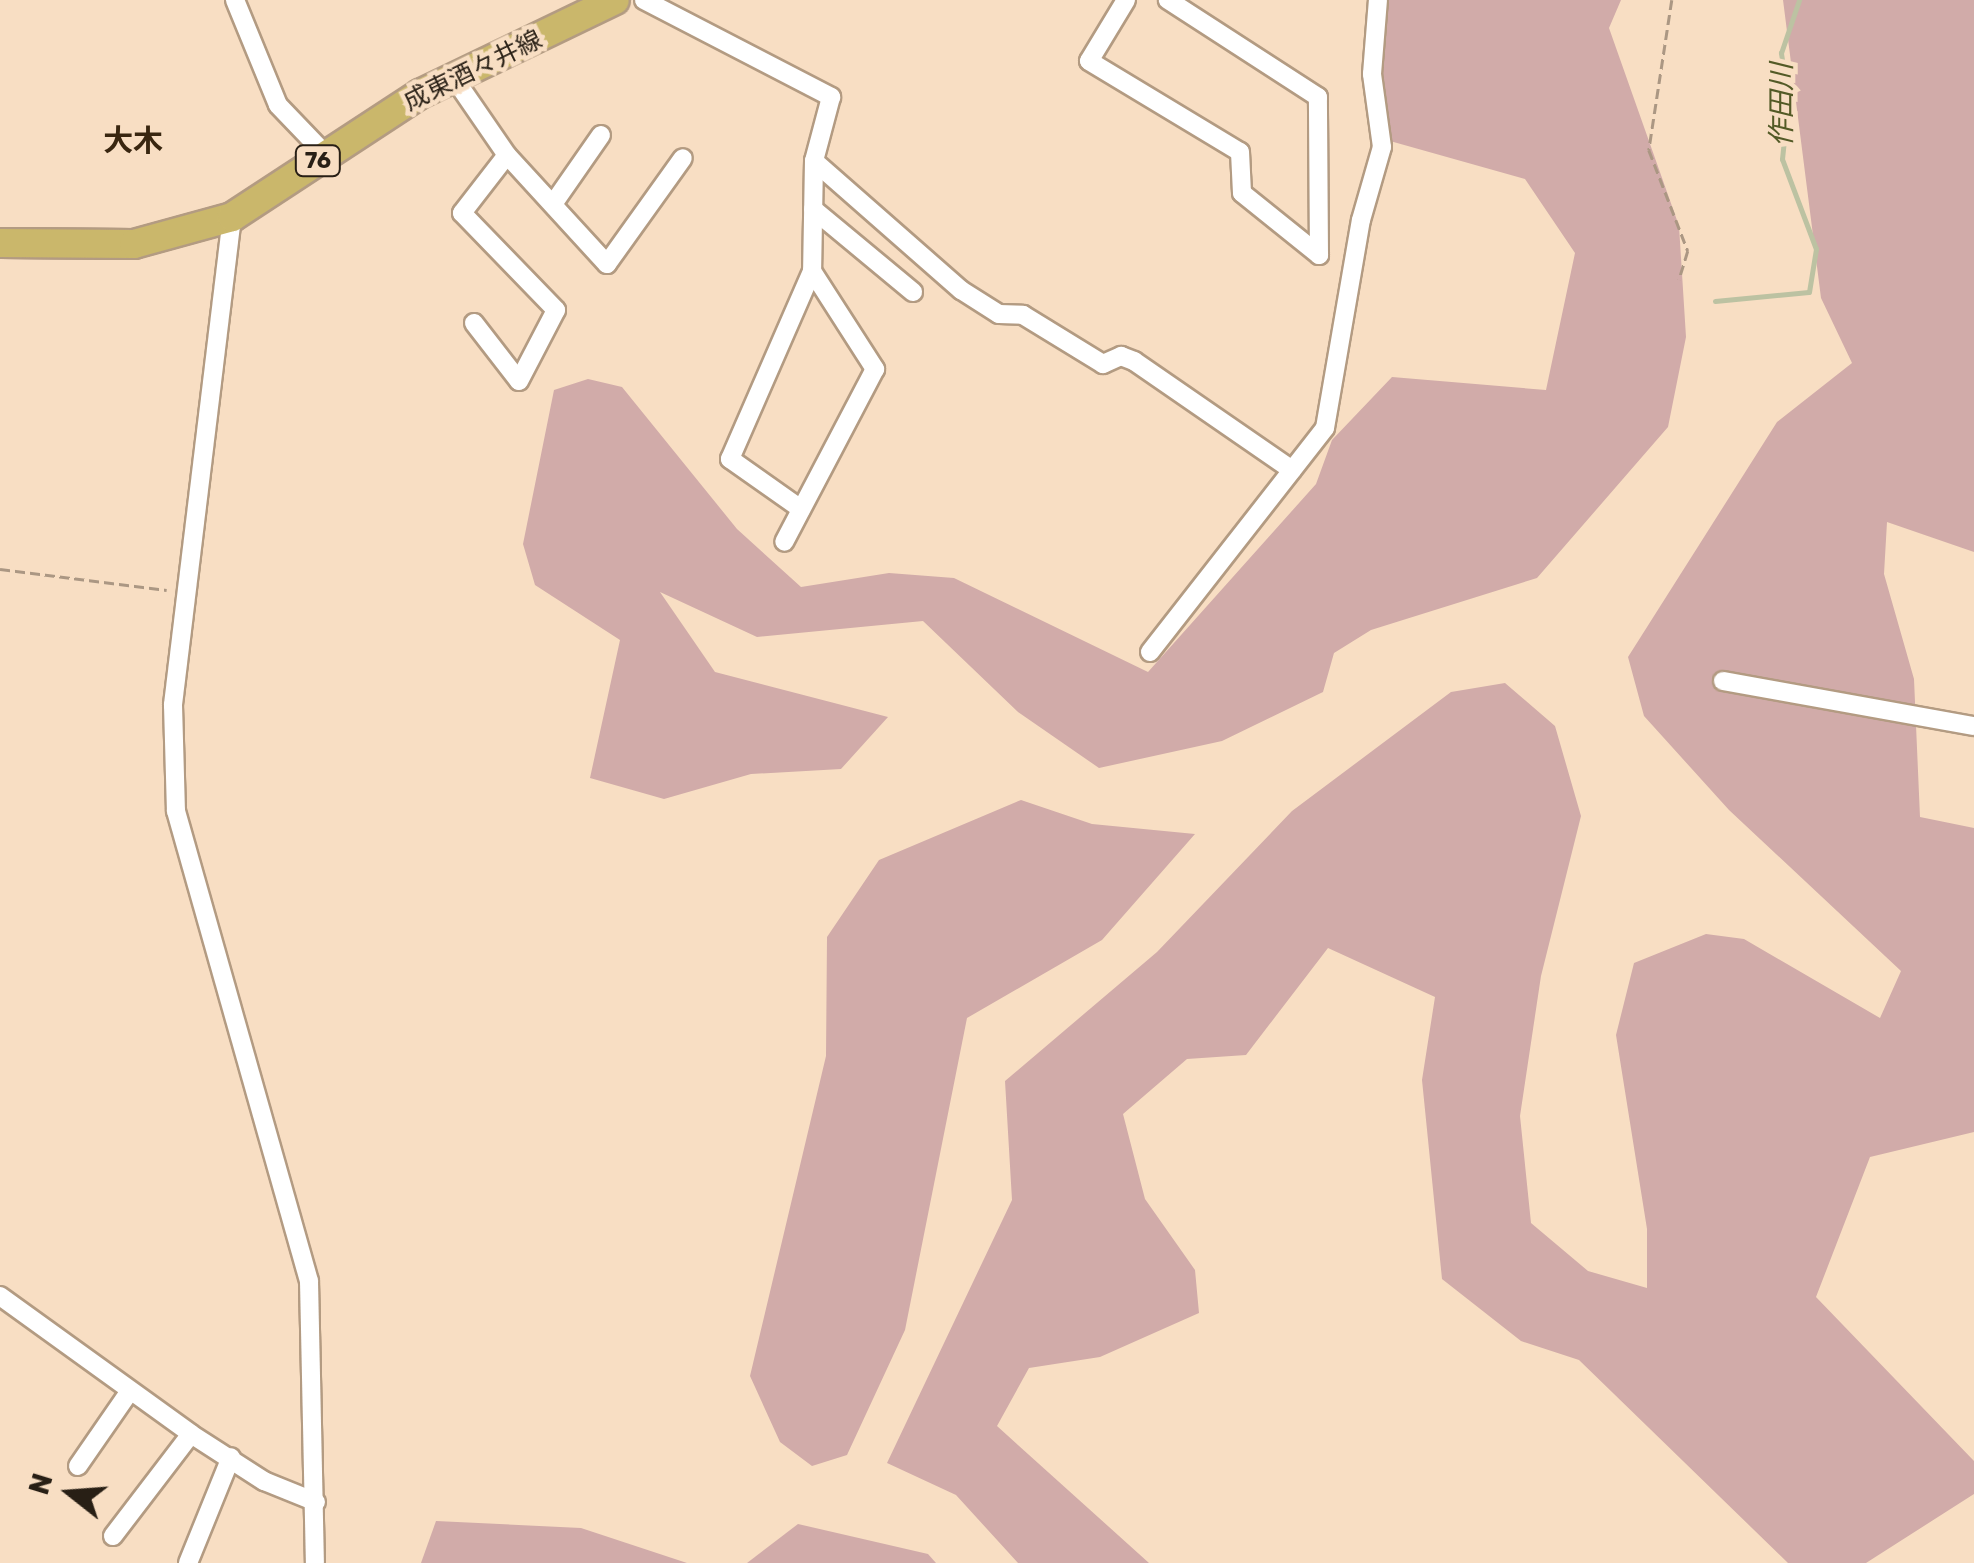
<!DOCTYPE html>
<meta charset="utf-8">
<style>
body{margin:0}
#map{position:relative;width:1974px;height:1563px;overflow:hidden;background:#f8dec3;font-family:Rubik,"Noto Sans JP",sans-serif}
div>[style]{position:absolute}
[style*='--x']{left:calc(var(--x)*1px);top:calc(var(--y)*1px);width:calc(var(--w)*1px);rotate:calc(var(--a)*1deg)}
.forest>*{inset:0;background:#d1aba9}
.stream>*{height:5px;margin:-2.5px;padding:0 2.5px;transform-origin:2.5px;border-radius:2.5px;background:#bcc2a2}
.path>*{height:2.5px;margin-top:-1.25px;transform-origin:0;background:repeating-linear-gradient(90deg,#ab9783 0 10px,transparent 0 15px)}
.roads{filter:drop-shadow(2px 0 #b39b82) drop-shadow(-2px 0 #b39b82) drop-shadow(0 2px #b39b82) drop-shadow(0 -2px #b39b82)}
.street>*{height:18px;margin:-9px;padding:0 9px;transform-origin:9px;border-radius:9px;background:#fff}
.primary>*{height:28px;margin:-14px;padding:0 14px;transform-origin:14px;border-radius:14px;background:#cab76b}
span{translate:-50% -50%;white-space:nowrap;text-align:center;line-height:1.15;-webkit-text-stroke:9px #f8dec3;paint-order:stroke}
.shield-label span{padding:2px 8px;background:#f8dec3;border:2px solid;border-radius:8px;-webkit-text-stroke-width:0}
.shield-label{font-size:22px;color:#281f15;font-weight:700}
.street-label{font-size:25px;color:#281f15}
.water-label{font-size:28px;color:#535a26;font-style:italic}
.quarter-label{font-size:30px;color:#392610;font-weight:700}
.north{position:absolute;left:20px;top:1443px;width:100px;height:100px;-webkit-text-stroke:8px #f8dec3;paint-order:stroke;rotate:287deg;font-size:28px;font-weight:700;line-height:40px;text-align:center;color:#281f15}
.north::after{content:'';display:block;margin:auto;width:35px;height:45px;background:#281f15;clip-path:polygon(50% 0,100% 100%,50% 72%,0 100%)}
</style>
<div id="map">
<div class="forest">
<i style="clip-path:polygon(1378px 0,1621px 0,1609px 28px,1679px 226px,1686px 337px,1668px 427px,1537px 578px,1371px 630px,1334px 653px,1323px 692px,1222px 741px,1099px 768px,1018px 712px,923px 621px,757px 637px,660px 592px,715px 672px,888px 717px,841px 769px,751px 774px,664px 799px,590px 778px,620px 640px,535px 585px,523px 544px,554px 390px,588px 379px,622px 387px,737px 529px,801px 587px,889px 573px,954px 578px,1148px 672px,1316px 484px,1332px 440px,1392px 377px,1546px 390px,1575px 253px,1525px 179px,1390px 141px,1363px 68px)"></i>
<i style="clip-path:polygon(1783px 0,1974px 0,1974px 552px,1887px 522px,1884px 574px,1914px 679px,1920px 817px,1974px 828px,1974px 1132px,1870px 1157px,1816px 1297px,1974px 1461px,1974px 1494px,1866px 1563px,1788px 1563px,1579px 1360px,1521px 1341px,1442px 1279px,1422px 1080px,1435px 997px,1328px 948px,1246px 1055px,1187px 1059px,1123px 1114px,1145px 1199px,1195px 1270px,1199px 1313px,1100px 1357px,1029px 1368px,997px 1426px,1149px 1563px,1018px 1563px,956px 1495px,887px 1463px,1012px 1200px,1005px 1081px,1157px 952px,1292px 811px,1451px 692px,1505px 683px,1555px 726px,1581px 816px,1541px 976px,1520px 1116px,1531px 1223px,1588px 1271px,1647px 1288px,1647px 1229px,1616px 1035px,1634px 963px,1706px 934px,1744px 939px,1880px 1018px,1901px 971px,1729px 810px,1644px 716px,1628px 657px,1777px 422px,1852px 363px,1821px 298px)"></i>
<i style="clip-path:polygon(1021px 800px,1092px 824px,1195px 834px,1102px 940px,967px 1018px,905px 1330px,847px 1455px,812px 1466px,780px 1442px,750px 1376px,826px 1056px,827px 937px,879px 860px)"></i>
<i style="clip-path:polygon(436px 1521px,581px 1528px,687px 1563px,421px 1563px)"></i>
<i style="clip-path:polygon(798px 1524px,928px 1554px,936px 1563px,747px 1563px)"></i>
</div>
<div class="stream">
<i style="--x:1715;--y:301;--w:94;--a:-5.5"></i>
<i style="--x:1809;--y:292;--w:44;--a:-80.8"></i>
<i style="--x:1816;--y:249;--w:96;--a:-110.7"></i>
<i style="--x:1782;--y:159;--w:58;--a:-84.1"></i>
<i style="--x:1788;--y:101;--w:49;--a:-98.3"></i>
<i style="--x:1781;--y:53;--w:56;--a:-71.2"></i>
</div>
<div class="path">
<i style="--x:1672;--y:0;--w:152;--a:98.7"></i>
<i style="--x:1649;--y:150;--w:108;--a:68.9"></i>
<i style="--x:1688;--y:251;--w:30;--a:107"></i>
<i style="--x:0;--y:569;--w:168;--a:7.2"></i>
</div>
<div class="roads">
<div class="street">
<i style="--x:235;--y:0;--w:113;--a:67.7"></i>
<i style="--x:278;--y:105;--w:69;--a:46.2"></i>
<i style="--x:644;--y:0;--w:211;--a:27.4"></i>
<i style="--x:831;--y:97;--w:66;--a:104.9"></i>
<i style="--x:814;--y:161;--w:110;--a:91"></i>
<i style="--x:812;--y:271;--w:117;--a:57.3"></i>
<i style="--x:875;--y:369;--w:195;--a:117.7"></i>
<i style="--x:1126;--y:0;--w:71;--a:121.2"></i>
<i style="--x:1089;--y:61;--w:176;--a:31.1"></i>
<i style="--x:1240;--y:152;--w:41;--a:87.2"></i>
<i style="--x:1242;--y:193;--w:99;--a:38.8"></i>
<i style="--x:1319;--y:255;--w:158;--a:-90.4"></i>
<i style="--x:1318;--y:97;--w:179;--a:-147.1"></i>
<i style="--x:454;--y:78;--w:93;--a:55.5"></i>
<i style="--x:507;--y:155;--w:148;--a:47.5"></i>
<i style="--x:607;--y:264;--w:130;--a:-54.4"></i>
<i style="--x:814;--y:161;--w:196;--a:41.3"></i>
<i style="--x:961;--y:290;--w:45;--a:32.3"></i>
<i style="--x:999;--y:314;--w:24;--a:2"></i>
<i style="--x:1023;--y:315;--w:94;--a:31.5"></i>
<i style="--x:1103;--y:364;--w:20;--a:-24"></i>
<i style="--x:1121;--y:356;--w:14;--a:21"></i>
<i style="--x:1134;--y:361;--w:192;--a:34.6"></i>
<i style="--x:553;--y:204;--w:84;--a:-55.2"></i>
<i style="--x:813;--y:209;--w:130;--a:39.7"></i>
<i style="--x:232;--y:217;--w:492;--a:96.9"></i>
<i style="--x:173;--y:705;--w:106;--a:88.4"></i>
<i style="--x:176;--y:811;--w:488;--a:74.2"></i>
<i style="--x:309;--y:1281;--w:282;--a:88.8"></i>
<i style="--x:474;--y:323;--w:73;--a:52.2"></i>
<i style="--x:519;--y:381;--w:80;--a:-62.5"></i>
<i style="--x:556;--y:310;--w:135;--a:-134.1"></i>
<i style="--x:462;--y:213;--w:73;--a:-52.2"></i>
<i style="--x:801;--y:509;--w:87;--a:-144.8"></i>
<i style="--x:730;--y:459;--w:205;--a:-66.4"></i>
<i style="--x:1150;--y:652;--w:284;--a:-52"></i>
<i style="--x:1325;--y:428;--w:211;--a:-80.2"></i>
<i style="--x:1361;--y:220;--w:76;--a:-74"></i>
<i style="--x:1382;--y:147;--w:74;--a:-97.8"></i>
<i style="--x:1372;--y:74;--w:74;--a:-85.4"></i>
<i style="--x:1723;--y:681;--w:255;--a:10.2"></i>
<i style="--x:0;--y:1296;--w:236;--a:35.8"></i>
<i style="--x:191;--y:1434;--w:87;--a:32.8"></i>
<i style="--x:264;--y:1481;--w:56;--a:22"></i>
<i style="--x:78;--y:1466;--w:91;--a:-55.3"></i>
<i style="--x:113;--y:1536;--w:128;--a:-52.6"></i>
<i style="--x:188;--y:1563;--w:114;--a:-67.9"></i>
</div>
<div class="primary">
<i style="--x:0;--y:243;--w:134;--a:0.4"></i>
<i style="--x:134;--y:244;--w:102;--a:-15.4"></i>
<i style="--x:232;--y:217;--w:225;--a:-33.2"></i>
<i style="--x:420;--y:94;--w:216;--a:-25.7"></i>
</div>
</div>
<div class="shield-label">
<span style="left:318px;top:161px">76</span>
</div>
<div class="street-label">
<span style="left:473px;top:71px;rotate:-26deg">成東酒々井線</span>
</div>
<div class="water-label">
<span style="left:1782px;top:105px;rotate:-90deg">作田川</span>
</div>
<div class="quarter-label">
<span style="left:133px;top:141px">大木</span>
</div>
<div class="north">N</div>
</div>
